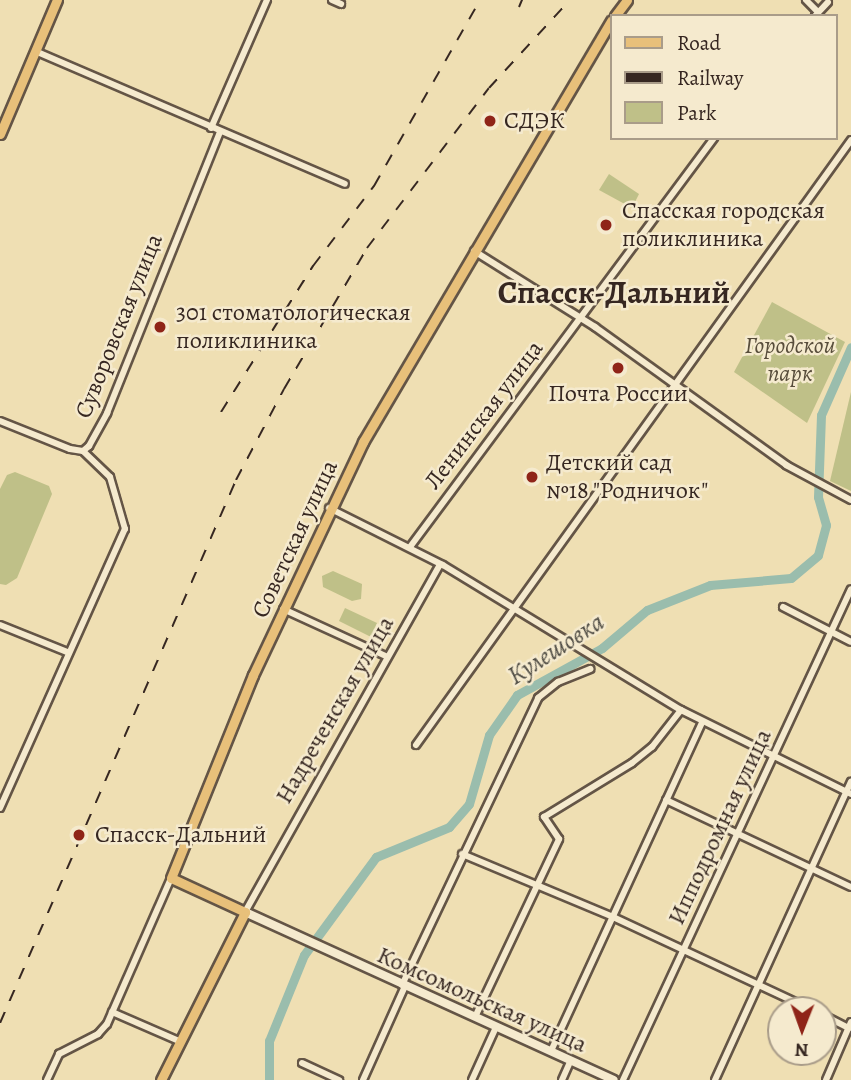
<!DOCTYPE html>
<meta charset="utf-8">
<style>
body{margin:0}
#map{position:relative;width:851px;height:1080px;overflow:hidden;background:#efdfb3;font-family:Alegreya,serif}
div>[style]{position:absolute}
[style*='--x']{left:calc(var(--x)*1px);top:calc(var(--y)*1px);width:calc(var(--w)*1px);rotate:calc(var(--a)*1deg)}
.green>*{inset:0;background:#bfc088}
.river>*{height:9px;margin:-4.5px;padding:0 4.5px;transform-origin:4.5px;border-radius:4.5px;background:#9abdad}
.roads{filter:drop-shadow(2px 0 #645546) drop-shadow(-2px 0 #645546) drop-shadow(0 2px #645546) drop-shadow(0 -2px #645546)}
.minor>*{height:6px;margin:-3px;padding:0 3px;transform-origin:3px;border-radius:3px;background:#f5eace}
.secondary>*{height:8px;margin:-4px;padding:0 4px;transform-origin:4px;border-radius:4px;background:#f5eace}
.primary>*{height:9px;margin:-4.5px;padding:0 4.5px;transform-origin:4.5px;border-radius:4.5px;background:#e8c07a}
.rail>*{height:2px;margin-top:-1px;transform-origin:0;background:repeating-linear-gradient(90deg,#362721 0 12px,transparent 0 24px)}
.dots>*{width:19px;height:19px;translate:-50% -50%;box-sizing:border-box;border:4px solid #f5eace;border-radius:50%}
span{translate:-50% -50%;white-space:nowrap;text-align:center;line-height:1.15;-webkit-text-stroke:5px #f5eace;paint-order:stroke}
.poi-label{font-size:24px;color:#362721}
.left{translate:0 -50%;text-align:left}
.street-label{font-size:24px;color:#362721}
.park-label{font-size:24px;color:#584d3b;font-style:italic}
.water-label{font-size:26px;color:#4f4c44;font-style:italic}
.district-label{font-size:32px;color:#362721;font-weight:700}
.legend{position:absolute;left:610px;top:14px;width:228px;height:126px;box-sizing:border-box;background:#f5eace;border:2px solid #a99c89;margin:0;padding:9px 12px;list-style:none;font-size:21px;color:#362721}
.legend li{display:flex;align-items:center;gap:14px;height:35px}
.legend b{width:35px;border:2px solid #a99c89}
.north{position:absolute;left:767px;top:996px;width:70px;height:70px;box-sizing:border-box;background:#f5eace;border:2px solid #a99c89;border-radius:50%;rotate:181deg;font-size:19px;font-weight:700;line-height:28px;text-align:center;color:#362721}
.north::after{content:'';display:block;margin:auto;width:24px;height:32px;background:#8f2418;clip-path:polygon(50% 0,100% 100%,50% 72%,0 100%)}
</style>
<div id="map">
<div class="green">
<i style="clip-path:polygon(609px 174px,639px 194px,632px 208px,599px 190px)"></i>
<i style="clip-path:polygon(772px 302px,845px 342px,807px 423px,734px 372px)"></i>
<i style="clip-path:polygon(851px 392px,851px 491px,830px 481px)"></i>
<i style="clip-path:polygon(15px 472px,49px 486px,52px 494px,17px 578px,6px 585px,0 584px,0 489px,7px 475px)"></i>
<i style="clip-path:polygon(333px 571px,362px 584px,361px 599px,352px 601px,323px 587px,322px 576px)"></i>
<i style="clip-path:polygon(345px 608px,377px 623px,371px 637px,339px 621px)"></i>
</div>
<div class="river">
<i style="--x:269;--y:1080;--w:39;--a:-90"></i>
<i style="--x:269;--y:1041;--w:93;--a:-67.9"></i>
<i style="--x:304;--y:955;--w:122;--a:-53.7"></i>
<i style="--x:376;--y:857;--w:79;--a:-22.3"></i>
<i style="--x:449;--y:827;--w:30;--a:-49"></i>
<i style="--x:469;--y:804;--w:72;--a:-73.8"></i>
<i style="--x:489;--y:735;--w:49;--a:-55"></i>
<i style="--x:517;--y:695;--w:97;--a:-28.9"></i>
<i style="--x:602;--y:648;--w:59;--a:-40.2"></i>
<i style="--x:647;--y:610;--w:68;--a:-21.6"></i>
<i style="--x:710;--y:585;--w:81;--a:-4.9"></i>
<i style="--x:791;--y:578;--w:35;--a:-40"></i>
<i style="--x:818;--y:555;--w:31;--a:-75"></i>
<i style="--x:826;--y:525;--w:29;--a:-106"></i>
<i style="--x:818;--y:497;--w:82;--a:-87.9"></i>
<i style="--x:821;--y:415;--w:74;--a:-66.2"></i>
</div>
<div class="roads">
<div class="minor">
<i style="--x:332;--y:0;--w:10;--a:24"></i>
<i style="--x:806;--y:0;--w:17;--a:45"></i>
<i style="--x:815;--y:16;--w:19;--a:-47"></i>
<i style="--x:35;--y:51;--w:337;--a:23.2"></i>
<i style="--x:211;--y:128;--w:140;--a:-66.4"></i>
<i style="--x:474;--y:251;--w:143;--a:32.1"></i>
<i style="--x:595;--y:327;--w:236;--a:35.8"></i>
<i style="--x:786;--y:465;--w:74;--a:28.3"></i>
<i style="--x:0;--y:421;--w:75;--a:21.8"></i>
<i style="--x:70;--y:449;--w:13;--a:9"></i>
<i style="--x:83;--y:451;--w:8;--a:-40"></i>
<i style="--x:89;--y:446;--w:38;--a:-61"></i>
<i style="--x:107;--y:413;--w:303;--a:-68.1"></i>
<i style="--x:329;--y:508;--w:127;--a:26.6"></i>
<i style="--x:443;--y:565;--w:279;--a:31.4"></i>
<i style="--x:681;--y:710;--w:190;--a:26.3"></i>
<i style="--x:410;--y:547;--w:510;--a:-53.38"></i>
<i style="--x:783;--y:607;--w:76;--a:27.2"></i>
<i style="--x:283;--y:609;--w:115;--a:24.6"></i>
<i style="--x:0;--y:625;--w:72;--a:21.9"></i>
<i style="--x:416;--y:745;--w:745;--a:-54.28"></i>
<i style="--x:666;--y:800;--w:204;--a:25.2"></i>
<i style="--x:0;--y:808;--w:306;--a:-65.9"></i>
<i style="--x:125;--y:529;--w:54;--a:-106.1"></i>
<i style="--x:110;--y:477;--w:37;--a:-136"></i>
<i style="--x:462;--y:854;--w:164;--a:22.6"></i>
<i style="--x:613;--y:917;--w:220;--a:25"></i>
<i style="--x:245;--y:912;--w:399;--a:-60.7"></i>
<i style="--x:402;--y:985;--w:318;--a:-64.6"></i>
<i style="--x:538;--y:698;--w:26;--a:-39"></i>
<i style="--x:558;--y:682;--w:35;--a:-22"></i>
<i style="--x:112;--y:1012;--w:75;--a:23.5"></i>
<i style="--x:823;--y:1015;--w:29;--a:27"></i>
<i style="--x:475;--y:1017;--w:197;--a:-64.7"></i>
<i style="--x:559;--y:839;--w:27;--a:-124"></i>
<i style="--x:544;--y:817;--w:103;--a:-31.5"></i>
<i style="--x:632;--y:763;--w:26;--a:-39"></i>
<i style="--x:652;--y:747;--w:47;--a:-51.9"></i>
<i style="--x:551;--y:1051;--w:362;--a:-65.3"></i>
<i style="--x:302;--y:1063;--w:41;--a:24.7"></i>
<i style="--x:47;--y:1080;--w:29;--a:-65"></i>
<i style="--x:59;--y:1054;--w:44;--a:-27.1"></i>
<i style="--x:98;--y:1034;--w:13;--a:-48"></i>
<i style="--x:107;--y:1024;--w:159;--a:-66.3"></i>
<i style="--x:363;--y:1080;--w:103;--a:-65.9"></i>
<i style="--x:472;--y:1080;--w:58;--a:-65.6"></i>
<i style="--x:562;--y:1080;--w:22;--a:-66"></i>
<i style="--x:623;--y:1080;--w:541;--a:-65.09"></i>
<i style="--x:715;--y:1080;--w:328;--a:-65.5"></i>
<i style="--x:826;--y:1080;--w:63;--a:-66.7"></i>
</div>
<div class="secondary">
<i style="--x:245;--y:912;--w:405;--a:24.5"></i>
</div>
<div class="primary">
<i style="--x:615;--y:16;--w:20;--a:-53"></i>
<i style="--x:0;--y:134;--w:146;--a:-67"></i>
<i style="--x:161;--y:1080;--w:188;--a:-63.4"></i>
<i style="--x:245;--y:912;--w:81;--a:-155.3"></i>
<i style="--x:171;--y:878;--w:219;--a:-68"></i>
<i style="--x:253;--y:675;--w:258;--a:-64.7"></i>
<i style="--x:363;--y:442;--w:489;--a:-59.5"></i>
</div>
</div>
<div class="rail">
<i style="--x:519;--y:7;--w:8;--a:-67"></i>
<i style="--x:221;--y:412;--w:173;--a:-57.8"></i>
<i style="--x:313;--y:266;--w:101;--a:-52.7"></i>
<i style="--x:374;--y:186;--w:214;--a:-60.3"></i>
<i style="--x:0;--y:1023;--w:592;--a:-66.51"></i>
<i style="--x:236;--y:480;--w:103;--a:-62.2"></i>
<i style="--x:284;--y:389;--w:164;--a:-59.5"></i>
<i style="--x:367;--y:248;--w:201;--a:-52.7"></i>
<i style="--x:489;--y:88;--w:120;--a:-47.4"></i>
</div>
<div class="dots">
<i style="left:490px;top:121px;background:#8f2418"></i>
<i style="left:606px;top:225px;background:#8f2418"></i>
<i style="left:160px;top:327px;background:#8f2418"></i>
<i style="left:618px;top:368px;background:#8f2418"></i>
<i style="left:532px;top:477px;background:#8f2418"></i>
<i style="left:79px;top:835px;background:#8f2418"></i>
</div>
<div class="poi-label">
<span class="left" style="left:504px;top:121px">СДЭК</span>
<span class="left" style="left:622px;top:225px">Спасская городская<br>поликлиника</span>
<span class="left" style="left:176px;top:327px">301 стоматологическая<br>поликлиника</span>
<span style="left:618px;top:394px">Почта России</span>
<span class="left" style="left:546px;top:477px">Детский сад<br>№18 "Родничок"</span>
<span class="left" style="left:95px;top:835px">Спасск-Дальний</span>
</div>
<div class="street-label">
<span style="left:119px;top:326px;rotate:-68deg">Суворовская улица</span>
<span style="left:484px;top:415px;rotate:-53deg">Ленинская улица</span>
<span style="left:295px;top:539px;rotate:-65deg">Советская улица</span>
<span style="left:335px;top:710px;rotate:-60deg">Надреченская улица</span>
<span style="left:720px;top:827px;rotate:-65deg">Ипподромная улица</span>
<span style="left:482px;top:1000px;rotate:24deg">Комсомольская улица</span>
</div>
<div class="park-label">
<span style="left:790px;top:360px">Городской<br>парк</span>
</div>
<div class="water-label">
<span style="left:556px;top:649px;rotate:-33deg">Кулешовка</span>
</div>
<div class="district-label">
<span style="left:614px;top:292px">Спасск-Дальний</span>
</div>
<ul class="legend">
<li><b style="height:9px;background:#e8c07a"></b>Road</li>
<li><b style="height:9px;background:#362721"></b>Railway</li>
<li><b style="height:19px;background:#bfc088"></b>Park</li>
</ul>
<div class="north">N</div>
</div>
